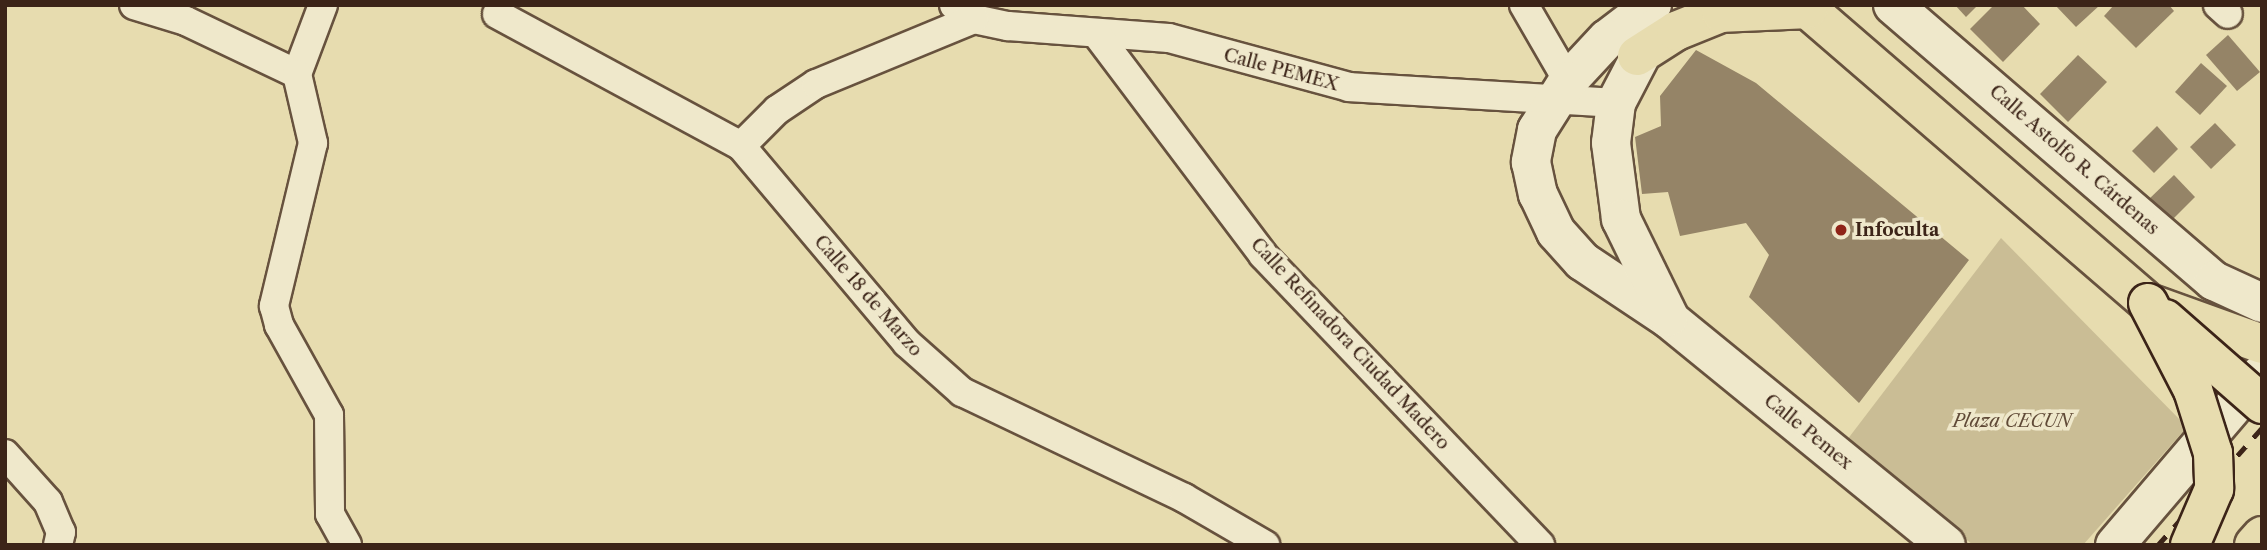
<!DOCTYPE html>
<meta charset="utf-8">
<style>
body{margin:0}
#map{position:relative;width:2267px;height:550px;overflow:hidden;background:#e7dcaf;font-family:"Libre Caslon Text",serif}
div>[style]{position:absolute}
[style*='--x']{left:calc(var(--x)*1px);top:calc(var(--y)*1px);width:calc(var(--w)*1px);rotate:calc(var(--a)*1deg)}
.green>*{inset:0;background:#cabd95}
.building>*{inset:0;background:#958467}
.roads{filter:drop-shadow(2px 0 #67523e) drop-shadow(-2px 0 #67523e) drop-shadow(0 2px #67523e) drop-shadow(0 -2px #67523e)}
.street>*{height:28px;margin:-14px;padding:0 14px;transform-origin:14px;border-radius:14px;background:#efe8cb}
.secondary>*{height:38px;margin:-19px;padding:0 19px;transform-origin:19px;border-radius:19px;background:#efe8cb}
.highway>*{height:38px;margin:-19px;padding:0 19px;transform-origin:19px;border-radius:19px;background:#e7dcaf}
.rail>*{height:5px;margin-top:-2.5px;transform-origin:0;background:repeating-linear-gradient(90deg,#3c2418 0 12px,transparent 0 24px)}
.bridges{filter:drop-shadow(2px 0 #3c2418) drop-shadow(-2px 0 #3c2418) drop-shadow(0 2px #3c2418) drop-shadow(0 -2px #3c2418)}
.highway-bridge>*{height:38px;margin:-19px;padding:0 19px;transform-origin:19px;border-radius:19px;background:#e7dcaf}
.dots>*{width:19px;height:19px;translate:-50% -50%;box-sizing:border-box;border:4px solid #efe8cb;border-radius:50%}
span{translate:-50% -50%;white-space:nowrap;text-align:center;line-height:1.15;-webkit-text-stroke:7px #efe8cb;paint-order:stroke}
.street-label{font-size:18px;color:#3c2418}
.poi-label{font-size:18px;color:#3c2418;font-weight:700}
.left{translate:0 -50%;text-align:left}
.park-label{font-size:18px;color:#604a37;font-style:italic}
.frame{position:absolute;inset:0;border:7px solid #3c2418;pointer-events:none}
</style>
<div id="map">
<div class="green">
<i style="clip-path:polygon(2001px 238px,2187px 427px,2083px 545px,1973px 545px,1847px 440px)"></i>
</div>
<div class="building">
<i style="clip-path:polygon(1955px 5px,1978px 5px,1966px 17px)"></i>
<i style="clip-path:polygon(1994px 5px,2022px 5px,2040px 24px,2003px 62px,1970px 29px)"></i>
<i style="clip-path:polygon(2055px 5px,2100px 5px,2076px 27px)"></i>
<i style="clip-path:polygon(2114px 5px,2169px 5px,2174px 11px,2136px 48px,2104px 16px)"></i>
<i style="clip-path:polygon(2228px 35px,2260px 72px,2237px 91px,2206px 55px)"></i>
<i style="clip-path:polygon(1696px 50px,1756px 83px,1969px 260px,1859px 403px,1749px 297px,1769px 255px,1746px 223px,1680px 236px,1668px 192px,1642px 194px,1635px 137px,1661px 126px,1660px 96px)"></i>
<i style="clip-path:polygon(2078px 55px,2107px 82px,2068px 122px,2040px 94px)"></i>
<i style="clip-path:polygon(2201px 63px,2227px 86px,2200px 115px,2175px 92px)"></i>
<i style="clip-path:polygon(2215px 123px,2236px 145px,2211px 169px,2190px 147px)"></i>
<i style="clip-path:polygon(2157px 126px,2178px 149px,2154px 173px,2132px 151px)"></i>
<i style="clip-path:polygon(2174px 175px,2195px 197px,2170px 222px,2148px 200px)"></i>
</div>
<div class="roads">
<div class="street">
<i style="--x:134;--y:5;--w:54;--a:17.1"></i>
<i style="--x:186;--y:21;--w:123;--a:25.5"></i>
<i style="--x:323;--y:5;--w:74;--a:110.6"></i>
<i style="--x:297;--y:74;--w:71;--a:76.9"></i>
<i style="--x:313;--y:143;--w:168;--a:103.5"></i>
<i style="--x:274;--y:306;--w:20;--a:75"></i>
<i style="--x:279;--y:325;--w:103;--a:60.9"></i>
<i style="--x:329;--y:415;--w:99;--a:89.4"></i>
<i style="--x:330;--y:514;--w:35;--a:61"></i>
<i style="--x:954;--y:5;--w:24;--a:35"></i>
<i style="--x:974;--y:19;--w:35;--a:12"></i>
<i style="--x:1008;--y:26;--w:161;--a:4.3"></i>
<i style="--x:1169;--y:38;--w:187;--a:15.2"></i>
<i style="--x:1349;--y:87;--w:267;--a:3.4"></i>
<i style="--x:1524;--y:5;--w:88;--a:59.9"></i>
<i style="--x:2218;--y:5;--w:13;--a:42"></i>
<i style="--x:497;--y:14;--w:277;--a:28.4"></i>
<i style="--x:741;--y:146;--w:258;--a:49.9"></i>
<i style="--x:907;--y:343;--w:74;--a:41.7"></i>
<i style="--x:962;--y:392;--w:246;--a:25.5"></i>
<i style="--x:1184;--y:498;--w:94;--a:30.1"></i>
<i style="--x:1096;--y:33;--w:278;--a:53"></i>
<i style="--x:1263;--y:255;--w:401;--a:46.3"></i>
<i style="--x:741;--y:146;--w:51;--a:-45"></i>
<i style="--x:777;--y:110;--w:47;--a:-33.7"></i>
<i style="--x:816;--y:84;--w:171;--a:-22.4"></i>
<i style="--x:5;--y:454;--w:64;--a:48.1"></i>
<i style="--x:48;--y:502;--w:33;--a:67"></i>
<i style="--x:61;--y:532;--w:13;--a:103"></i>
</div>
<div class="secondary">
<i style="--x:1652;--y:5;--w:56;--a:142.9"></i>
<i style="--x:1607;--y:39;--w:57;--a:132.9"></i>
<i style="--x:1568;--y:81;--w:58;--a:122.3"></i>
<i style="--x:1537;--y:130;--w:33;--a:101"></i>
<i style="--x:1531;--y:162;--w:33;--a:78"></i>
<i style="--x:1538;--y:194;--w:42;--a:64.7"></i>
<i style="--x:1556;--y:232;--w:39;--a:48"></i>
<i style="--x:1582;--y:261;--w:105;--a:33.7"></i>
<i style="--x:1669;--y:319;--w:357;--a:39.2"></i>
<i style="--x:1893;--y:5;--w:423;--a:40.7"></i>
<i style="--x:2214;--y:281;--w:53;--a:24.6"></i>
<i style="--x:1655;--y:28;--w:85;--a:117.5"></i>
<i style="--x:1616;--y:103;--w:40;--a:97.1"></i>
<i style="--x:1611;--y:143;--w:77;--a:82.5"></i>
<i style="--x:1621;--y:219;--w:109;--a:63.9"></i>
<i style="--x:2115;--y:545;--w:226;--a:-49.5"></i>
</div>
<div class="highway">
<i style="--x:1803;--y:5;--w:456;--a:40.8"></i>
<i style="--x:2148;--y:303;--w:121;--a:19.8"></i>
<i style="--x:1637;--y:56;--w:46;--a:-32.7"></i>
<i style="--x:1676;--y:31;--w:48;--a:-21.8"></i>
<i style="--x:1721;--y:13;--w:87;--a:-2.6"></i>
<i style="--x:2254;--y:545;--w:12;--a:-48"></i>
</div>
</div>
<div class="rail">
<i style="--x:2158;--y:545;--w:157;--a:-48.4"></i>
</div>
<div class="bridges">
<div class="highway-bridge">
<i style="--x:2148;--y:303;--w:98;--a:62.7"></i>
<i style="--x:2193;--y:390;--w:66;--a:72.4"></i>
<i style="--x:2213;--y:453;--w:36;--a:88"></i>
<i style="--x:2214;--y:489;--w:61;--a:113.2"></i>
<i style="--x:2165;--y:319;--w:129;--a:41.2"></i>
</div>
</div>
<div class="dots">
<i style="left:1841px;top:230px;background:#8f2418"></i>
</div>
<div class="street-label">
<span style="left:1281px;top:70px;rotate:15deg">Calle PEMEX</span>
<span style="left:2074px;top:160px;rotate:41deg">Calle Astolfo R. Cárdenas</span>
<span style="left:868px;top:296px;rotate:49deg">Calle 18 de Marzo</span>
<span style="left:1350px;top:344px;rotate:47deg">Calle Refinadora Ciudad Madero</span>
<span style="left:1808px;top:432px;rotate:39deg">Calle Pemex</span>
</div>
<div class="poi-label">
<span class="left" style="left:1855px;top:230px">Infoculta</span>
</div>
<div class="park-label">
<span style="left:2012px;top:421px">Plaza CECUN</span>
</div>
<div class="frame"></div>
</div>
